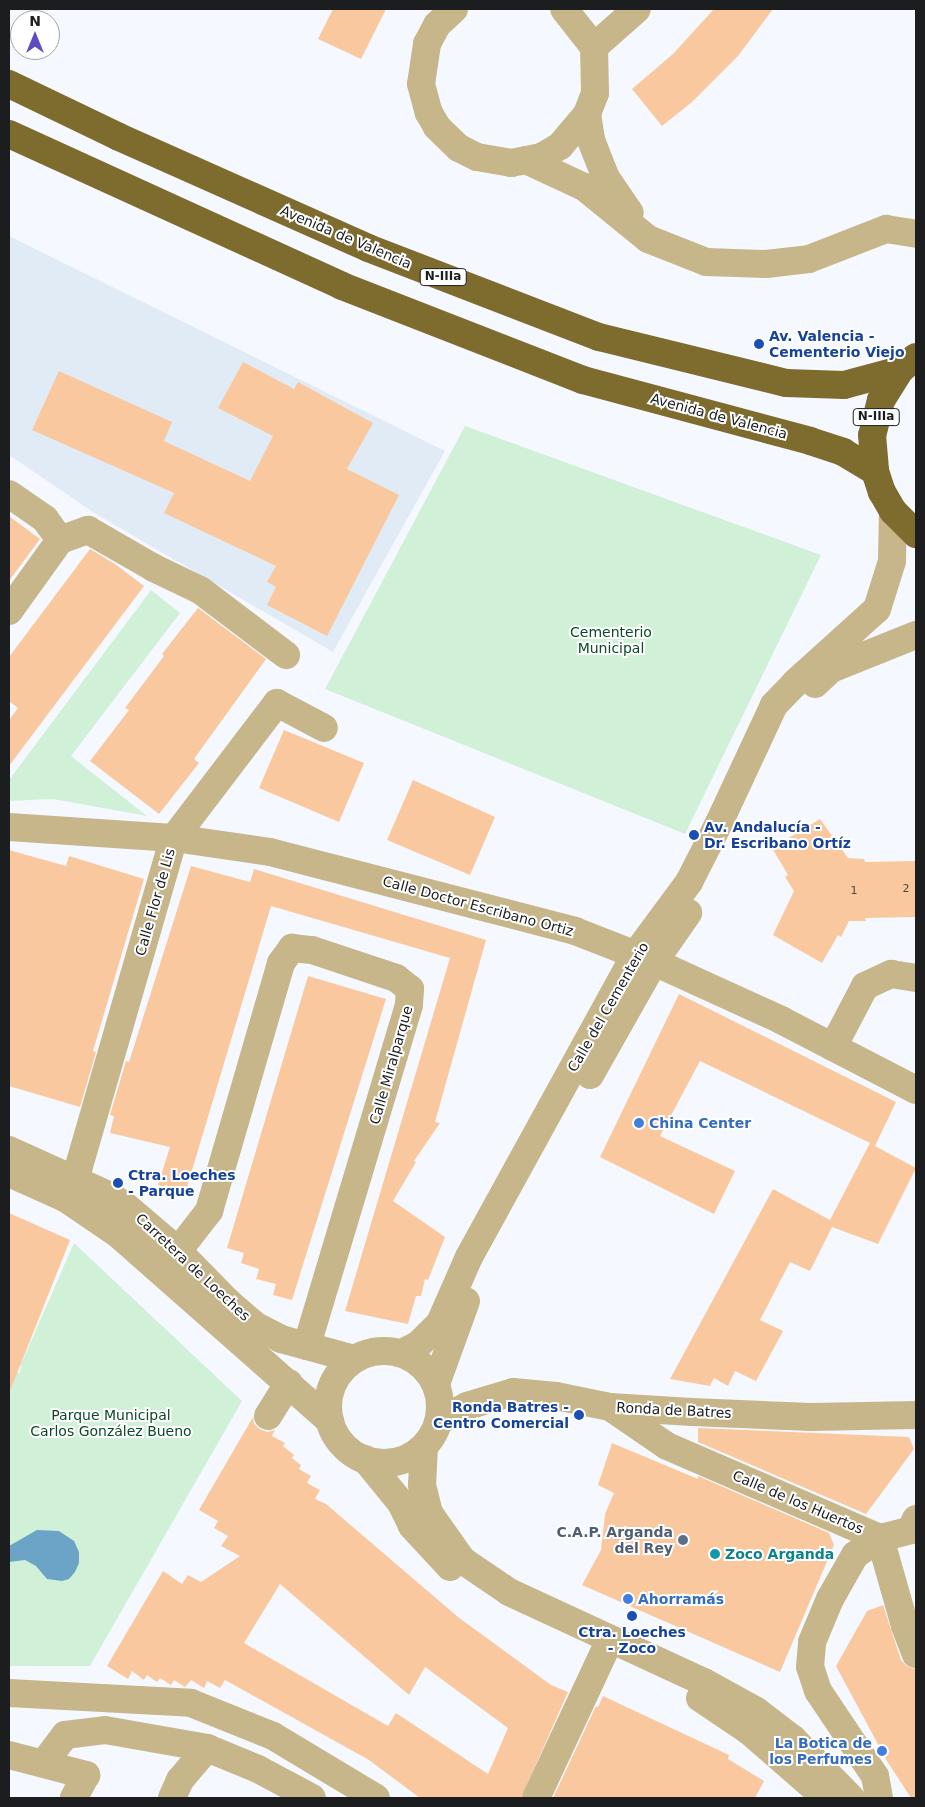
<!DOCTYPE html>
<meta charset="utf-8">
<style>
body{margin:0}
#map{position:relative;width:925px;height:1807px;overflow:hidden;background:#f5f9ff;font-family:"DejaVu Sans",sans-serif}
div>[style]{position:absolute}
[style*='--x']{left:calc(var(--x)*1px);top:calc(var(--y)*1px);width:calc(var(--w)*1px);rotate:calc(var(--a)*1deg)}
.built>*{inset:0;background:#e1ebf6}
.green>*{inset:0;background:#d0f1d7}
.water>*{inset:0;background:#6ba4c7}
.building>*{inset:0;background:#fac89e}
.minor>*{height:28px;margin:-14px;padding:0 14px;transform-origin:14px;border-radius:14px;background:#c6b68a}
.minor>.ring{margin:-14px;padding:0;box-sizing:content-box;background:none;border:28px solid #c6b68a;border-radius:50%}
.highway>*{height:28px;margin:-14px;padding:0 14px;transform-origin:14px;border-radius:14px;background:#7e6b2e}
.dots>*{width:14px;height:14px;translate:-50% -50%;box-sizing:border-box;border:2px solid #fff;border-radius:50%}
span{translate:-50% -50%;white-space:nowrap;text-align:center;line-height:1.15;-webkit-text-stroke:4px #fff;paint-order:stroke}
.number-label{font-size:11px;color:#53483f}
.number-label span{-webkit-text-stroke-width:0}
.shield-label span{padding:1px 4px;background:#fff;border:1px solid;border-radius:4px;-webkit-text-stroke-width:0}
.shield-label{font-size:12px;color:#1b1d1f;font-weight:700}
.street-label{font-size:14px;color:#1b1d1f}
.transit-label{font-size:14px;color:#164399;font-weight:700}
.left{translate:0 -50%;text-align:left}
.right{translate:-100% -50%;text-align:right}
.park-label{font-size:14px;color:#0c4924}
.shop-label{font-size:14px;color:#366cbe;font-weight:700}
.service-label{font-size:14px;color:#4e5e75;font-weight:700}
.culture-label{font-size:14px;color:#0d838f;font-weight:700}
.frame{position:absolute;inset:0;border:10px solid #1b1d1f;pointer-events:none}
.north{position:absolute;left:10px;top:10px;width:50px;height:50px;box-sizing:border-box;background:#fff;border:1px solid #a4a5a5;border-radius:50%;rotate:0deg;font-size:14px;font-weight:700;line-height:20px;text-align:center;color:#1b1d1f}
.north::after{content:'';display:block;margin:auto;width:18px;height:22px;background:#5d4bc3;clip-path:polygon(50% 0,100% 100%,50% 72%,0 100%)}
</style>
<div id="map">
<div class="built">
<i style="clip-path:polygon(9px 236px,445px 451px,333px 652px,96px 514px,9px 455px)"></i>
</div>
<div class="green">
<i style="clip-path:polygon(465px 426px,821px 555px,685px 834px,325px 689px)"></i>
<i style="clip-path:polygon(151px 590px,180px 613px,71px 756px,147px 816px,53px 799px,9px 801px,9px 780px)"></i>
<i style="clip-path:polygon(74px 1243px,242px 1401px,90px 1666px,9px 1666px,9px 1371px,20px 1373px,21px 1364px)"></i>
</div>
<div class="water">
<i style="clip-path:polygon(37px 1530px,59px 1531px,74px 1541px,79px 1552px,79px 1563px,75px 1572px,69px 1579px,62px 1581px,47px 1579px,36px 1566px,25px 1560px,9px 1562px,9px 1546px)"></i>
</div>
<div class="building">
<i style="clip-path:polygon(333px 9px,386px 9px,361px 59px,318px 39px)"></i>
<i style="clip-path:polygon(714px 9px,773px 9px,738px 56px,692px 102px,662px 126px,632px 89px,673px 54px)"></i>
<i style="clip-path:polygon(243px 362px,294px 389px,298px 382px,373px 423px,347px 469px,399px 495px,327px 636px,267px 605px,276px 587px,267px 582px,276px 566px,164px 513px,174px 493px,32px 430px,59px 371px,172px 422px,164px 441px,250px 481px,273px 436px,218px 408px)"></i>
<i style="clip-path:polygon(9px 516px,40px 539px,9px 581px)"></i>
<i style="clip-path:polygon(90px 549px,115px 564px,144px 586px,9px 766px,9px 720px,18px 708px,9px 701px,9px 657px)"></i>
<i style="clip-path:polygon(198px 608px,266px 659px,194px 759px,199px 763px,159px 814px,90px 761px,129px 710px,125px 708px,164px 656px,162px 654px)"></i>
<i style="clip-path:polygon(284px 730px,364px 763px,339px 822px,259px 788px)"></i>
<i style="clip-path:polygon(413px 780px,495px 817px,470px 875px,387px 840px)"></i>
<i style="clip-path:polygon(820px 819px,848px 858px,864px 859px,865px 862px,916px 861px,916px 917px,865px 918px,866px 921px,849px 921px,841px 937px,838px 935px,822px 963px,773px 935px,794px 891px,785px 877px,788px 875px,772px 848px)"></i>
<i style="clip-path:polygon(9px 850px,66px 866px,69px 856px,144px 879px,93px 1051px,96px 1052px,80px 1107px,9px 1086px)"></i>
<i style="clip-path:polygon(191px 866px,250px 882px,254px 869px,486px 940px,435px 1122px,440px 1123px,414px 1161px,416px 1162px,393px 1201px,445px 1237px,428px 1280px,425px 1279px,421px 1296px,416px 1296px,408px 1324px,345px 1311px,450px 958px,271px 906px,185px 1194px,158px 1185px,170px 1147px,110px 1133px,114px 1116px,110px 1115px,126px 1061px,129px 1062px)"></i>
<i style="clip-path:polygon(308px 976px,386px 999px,292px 1300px,273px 1295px,276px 1284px,256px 1279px,259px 1269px,241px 1263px,244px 1253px,227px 1248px)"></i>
<i style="clip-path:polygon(679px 994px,896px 1102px,875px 1146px,873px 1145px,916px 1168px,878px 1244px,832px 1227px,810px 1271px,790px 1262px,760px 1320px,783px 1331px,756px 1381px,735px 1371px,728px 1386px,714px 1378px,710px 1386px,670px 1379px,773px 1189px,830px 1220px,870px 1143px,700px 1061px,660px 1136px,735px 1171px,714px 1214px,600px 1157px)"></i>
<i style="clip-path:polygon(9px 1213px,70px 1240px,10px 1391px,9px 1391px)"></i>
<i style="clip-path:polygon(evenodd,253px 1417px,254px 1424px,260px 1429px,267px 1432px,275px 1430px,272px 1436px,285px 1443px,283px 1446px,294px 1455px,292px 1458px,301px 1465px,299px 1469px,311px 1476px,307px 1483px,320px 1490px,315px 1499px,326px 1504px,458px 1617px,551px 1685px,568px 1692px,521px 1798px,420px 1798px,369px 1760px,225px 1680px,220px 1688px,207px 1681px,204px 1688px,191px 1680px,185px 1687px,174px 1680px,171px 1685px,160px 1678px,157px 1682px,147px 1675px,144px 1680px,132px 1671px,128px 1679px,107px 1666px,163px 1571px,182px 1584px,188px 1575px,201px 1582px,240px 1556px,221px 1546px,228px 1536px,214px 1528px,218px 1521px,199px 1510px,253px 1417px,280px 1584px,409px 1695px,425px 1667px,508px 1728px,488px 1774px,396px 1713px,388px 1726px,244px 1643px,280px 1584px)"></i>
<i style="clip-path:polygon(698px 1428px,909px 1437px,914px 1449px,866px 1514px,698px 1442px)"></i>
<i style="clip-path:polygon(612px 1443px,698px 1479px,698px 1476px,829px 1533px,834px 1545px,780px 1672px,582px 1585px,601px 1550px,605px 1514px,614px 1493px,598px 1485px)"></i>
<i style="clip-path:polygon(883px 1605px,901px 1660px,907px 1666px,916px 1669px,916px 1798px,911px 1798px,887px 1761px,836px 1666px,867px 1611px)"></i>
<i style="clip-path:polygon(603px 1696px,729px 1755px,728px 1759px,764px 1781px,755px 1798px,553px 1798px,596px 1706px,598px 1707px)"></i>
</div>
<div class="minor">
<i style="--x:454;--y:9;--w:23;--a:137"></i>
<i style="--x:437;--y:25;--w:21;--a:118"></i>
<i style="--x:427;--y:44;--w:40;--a:98.5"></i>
<i style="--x:421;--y:84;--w:30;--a:75"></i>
<i style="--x:429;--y:113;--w:16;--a:60"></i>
<i style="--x:437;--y:127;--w:30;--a:44"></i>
<i style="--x:459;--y:148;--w:20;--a:27"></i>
<i style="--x:477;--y:157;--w:35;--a:10"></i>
<i style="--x:511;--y:163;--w:31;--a:-11"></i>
<i style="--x:541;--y:157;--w:22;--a:-30"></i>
<i style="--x:560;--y:146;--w:42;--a:-49.8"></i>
<i style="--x:587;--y:114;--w:22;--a:-69"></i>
<i style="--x:595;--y:93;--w:46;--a:-91.2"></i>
<i style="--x:594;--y:47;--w:48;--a:-128.3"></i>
<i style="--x:594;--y:47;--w:57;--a:-41.5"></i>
<i style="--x:587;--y:114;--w:26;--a:81"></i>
<i style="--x:591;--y:140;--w:41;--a:68.5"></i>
<i style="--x:606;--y:178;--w:42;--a:55.6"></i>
<i style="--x:526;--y:160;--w:64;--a:25"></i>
<i style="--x:584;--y:187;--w:82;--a:39.1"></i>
<i style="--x:648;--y:239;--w:62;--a:21.6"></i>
<i style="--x:706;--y:262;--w:60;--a:1.9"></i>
<i style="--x:766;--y:264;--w:43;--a:-6.6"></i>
<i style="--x:809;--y:259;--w:83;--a:-21.3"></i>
<i style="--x:886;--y:229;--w:30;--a:9"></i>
<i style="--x:9;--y:494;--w:44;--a:34.8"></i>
<i style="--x:45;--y:519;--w:26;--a:54"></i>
<i style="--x:60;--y:540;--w:30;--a:-20"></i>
<i style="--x:88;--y:530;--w:76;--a:29.9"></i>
<i style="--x:154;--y:568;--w:51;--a:25.6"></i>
<i style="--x:200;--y:590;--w:108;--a:37.1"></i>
<i style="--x:9;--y:611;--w:87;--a:-54.3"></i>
<i style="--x:815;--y:684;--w:22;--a:-43"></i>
<i style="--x:831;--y:669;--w:92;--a:-21.8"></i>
<i style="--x:9;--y:827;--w:165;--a:3.8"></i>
<i style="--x:174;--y:838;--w:97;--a:8.3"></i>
<i style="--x:270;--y:852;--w:315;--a:14.5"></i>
<i style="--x:575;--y:931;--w:85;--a:21.4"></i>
<i style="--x:654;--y:962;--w:140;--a:24.5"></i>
<i style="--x:781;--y:1020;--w:152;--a:27.4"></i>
<i style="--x:833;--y:1047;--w:69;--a:-62.3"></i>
<i style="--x:865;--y:986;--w:29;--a:-25"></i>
<i style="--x:891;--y:974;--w:25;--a:9"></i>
<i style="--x:590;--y:1075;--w:130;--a:-60.5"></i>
<i style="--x:654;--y:962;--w:60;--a:-55.2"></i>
<i style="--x:9;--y:1150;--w:109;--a:24.4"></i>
<i style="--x:108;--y:1195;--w:17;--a:31"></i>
<i style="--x:123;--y:1204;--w:72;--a:40.5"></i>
<i style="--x:178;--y:1251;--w:70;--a:45.6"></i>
<i style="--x:227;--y:1301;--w:38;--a:41"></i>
<i style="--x:256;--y:1326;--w:28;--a:27"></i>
<i style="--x:281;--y:1339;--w:76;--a:15.3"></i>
<i style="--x:9;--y:1173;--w:61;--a:24.1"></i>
<i style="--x:65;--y:1198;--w:64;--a:34.2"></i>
<i style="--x:118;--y:1234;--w:283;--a:41.4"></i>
<i style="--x:75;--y:1180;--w:356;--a:-73.9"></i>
<i style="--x:174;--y:838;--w:170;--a:-52.7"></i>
<i style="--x:277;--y:703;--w:53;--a:28"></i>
<i style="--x:178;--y:1251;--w:51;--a:-52.2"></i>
<i style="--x:209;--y:1211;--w:258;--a:-73.8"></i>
<i style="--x:281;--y:963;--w:19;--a:-54"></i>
<i style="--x:292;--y:948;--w:20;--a:6"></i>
<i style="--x:312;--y:950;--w:89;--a:18.4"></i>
<i style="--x:396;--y:978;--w:18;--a:38"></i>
<i style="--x:410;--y:989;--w:16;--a:94"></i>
<i style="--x:409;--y:1005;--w:356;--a:106.7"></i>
<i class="ring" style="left:328px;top:1351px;width:84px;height:84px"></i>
<i style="--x:402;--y:1353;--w:18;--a:-27"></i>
<i style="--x:418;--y:1345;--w:31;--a:-45"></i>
<i style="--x:440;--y:1323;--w:72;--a:-66.3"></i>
<i style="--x:469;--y:1257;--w:345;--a:-61.2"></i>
<i style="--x:635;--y:955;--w:91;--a:-53.5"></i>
<i style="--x:689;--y:882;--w:66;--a:-63"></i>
<i style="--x:719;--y:823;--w:130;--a:-65"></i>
<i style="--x:774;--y:705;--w:30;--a:-46"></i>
<i style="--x:795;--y:683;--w:110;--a:-42.1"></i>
<i style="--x:877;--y:609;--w:50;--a:-72.6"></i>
<i style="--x:892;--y:561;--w:50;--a:-88.9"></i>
<i style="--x:436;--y:1384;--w:88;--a:-70.1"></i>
<i style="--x:610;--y:1407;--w:69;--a:34.4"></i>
<i style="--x:667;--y:1446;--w:232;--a:23.4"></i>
<i style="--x:880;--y:1538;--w:91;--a:74.1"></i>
<i style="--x:905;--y:1626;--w:30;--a:69"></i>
<i style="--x:268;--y:1416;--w:39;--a:-58"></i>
<i style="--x:439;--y:1421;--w:32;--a:-28"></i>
<i style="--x:467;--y:1406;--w:48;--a:-16.9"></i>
<i style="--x:513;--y:1392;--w:43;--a:5.3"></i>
<i style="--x:556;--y:1396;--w:55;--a:11.5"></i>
<i style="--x:610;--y:1407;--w:82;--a:3.5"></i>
<i style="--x:692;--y:1412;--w:119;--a:2.4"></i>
<i style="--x:811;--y:1417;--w:105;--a:-1.1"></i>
<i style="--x:424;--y:1447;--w:38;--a:93"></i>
<i style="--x:422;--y:1485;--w:29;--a:76"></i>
<i style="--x:429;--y:1513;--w:57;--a:54.9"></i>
<i style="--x:462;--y:1560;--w:57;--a:34.2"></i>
<i style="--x:509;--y:1592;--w:215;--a:24.8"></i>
<i style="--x:704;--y:1682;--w:58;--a:28.8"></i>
<i style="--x:755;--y:1710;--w:48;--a:37.3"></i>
<i style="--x:793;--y:1739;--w:83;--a:45.5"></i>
<i style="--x:365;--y:1459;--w:57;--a:50.7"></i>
<i style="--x:401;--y:1503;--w:25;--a:64"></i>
<i style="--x:412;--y:1526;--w:56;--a:47.2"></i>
<i style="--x:9;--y:1693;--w:182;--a:3.1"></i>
<i style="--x:191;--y:1703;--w:88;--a:21.9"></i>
<i style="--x:273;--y:1736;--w:120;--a:31"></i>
<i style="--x:700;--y:1698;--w:59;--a:34"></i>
<i style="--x:749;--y:1731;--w:102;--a:41"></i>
<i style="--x:9;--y:1755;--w:80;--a:14.6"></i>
<i style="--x:86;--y:1775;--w:26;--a:118"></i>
<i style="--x:44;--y:1763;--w:35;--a:-53"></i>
<i style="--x:65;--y:1735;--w:40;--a:-7.1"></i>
<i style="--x:105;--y:1730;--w:104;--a:10"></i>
<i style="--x:207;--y:1748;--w:55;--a:22.4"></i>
<i style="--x:258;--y:1769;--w:61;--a:28.2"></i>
<i style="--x:172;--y:1798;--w:20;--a:-66"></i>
<i style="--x:180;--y:1780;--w:42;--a:-49.8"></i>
<i style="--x:536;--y:1798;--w:175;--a:-65"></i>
<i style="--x:879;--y:1798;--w:22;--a:-100"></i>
<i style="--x:875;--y:1776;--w:102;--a:-123.8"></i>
<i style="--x:818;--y:1691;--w:25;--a:-108"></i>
<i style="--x:810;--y:1667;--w:25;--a:-85"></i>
<i style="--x:812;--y:1642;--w:47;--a:-67.3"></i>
<i style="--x:830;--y:1599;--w:51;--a:-60.4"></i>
<i style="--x:855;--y:1555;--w:30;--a:-34"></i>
<i style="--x:880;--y:1538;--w:32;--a:-14"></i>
<i style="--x:911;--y:1530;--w:12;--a:-66"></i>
</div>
<div class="highway">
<i style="--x:9;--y:84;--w:122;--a:25.7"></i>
<i style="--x:119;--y:137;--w:273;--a:24"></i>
<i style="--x:368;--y:248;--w:248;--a:21.1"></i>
<i style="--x:599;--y:337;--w:193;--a:13.8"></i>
<i style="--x:786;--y:383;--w:58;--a:2"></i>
<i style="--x:844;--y:385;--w:58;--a:-15"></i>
<i style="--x:9;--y:134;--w:366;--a:24.5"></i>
<i style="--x:342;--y:286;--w:259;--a:21.3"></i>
<i style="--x:583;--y:380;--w:235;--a:15"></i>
<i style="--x:810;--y:441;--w:35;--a:18"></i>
<i style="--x:843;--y:452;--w:37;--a:31"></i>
<i style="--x:916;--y:357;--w:21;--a:141"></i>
<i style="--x:900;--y:370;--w:36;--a:122"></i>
<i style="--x:881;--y:400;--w:36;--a:104"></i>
<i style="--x:872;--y:435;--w:36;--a:85"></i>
<i style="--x:875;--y:471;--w:22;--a:72"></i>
<i style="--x:882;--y:492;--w:22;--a:60"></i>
<i style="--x:893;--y:511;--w:33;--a:45"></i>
</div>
<div class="dots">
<i style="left:759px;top:344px;background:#1a4fb4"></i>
<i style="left:694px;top:835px;background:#1a4fb4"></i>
<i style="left:639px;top:1123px;background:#3f7fe0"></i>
<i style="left:118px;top:1183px;background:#1a4fb4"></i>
<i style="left:579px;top:1415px;background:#1a4fb4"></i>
<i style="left:683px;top:1540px;background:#5c6f8a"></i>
<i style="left:715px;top:1554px;background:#0f9aa8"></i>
<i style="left:628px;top:1599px;background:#3f7fe0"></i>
<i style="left:632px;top:1616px;background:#1a4fb4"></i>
<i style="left:882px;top:1751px;background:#3f7fe0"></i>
</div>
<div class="number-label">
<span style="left:906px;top:889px">2</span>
<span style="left:854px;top:891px">1</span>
</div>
<div class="shield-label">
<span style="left:443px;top:277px">N-IIIa</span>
<span style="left:876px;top:417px">N-IIIa</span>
</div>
<div class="street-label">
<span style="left:346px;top:237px;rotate:23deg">Avenida de Valencia</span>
<span style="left:719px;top:416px;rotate:15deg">Avenida de Valencia</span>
<span style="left:155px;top:902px;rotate:-74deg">Calle Flor de Lis</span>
<span style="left:478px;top:906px;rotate:15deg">Calle Doctor Escribano Ortiz</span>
<span style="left:608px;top:1007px;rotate:-60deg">Calle del Cementerio</span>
<span style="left:391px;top:1065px;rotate:-74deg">Calle Miralparque</span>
<span style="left:193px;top:1267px;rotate:43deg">Carretera de Loeches</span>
<span style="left:674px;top:1410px;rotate:3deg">Ronda de Batres</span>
<span style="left:798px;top:1502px;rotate:23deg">Calle de los Huertos</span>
</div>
<div class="transit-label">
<span class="left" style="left:769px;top:344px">Av. Valencia -<br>Cementerio Viejo</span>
<span class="left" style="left:704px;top:835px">Av. Andalucía -<br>Dr. Escribano Ortíz</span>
<span class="left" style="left:128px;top:1183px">Ctra. Loeches<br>- Parque</span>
<span class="right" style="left:569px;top:1415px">Ronda Batres -<br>Centro Comercial</span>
<span style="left:632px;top:1640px">Ctra. Loeches<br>- Zoco</span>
</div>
<div class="park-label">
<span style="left:611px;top:640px">Cementerio<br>Municipal</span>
<span style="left:111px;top:1423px">Parque Municipal<br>Carlos González Bueno</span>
</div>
<div class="shop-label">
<span class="left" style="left:649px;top:1123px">China Center</span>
<span class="left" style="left:638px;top:1599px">Ahorramás</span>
<span class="right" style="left:872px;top:1751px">La Botica de<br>los Perfumes</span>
</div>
<div class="service-label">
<span class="right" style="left:673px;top:1540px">C.A.P. Arganda<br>del Rey</span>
</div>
<div class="culture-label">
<span class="left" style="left:725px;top:1554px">Zoco Arganda</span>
</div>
<div class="frame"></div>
<div class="north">N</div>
</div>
